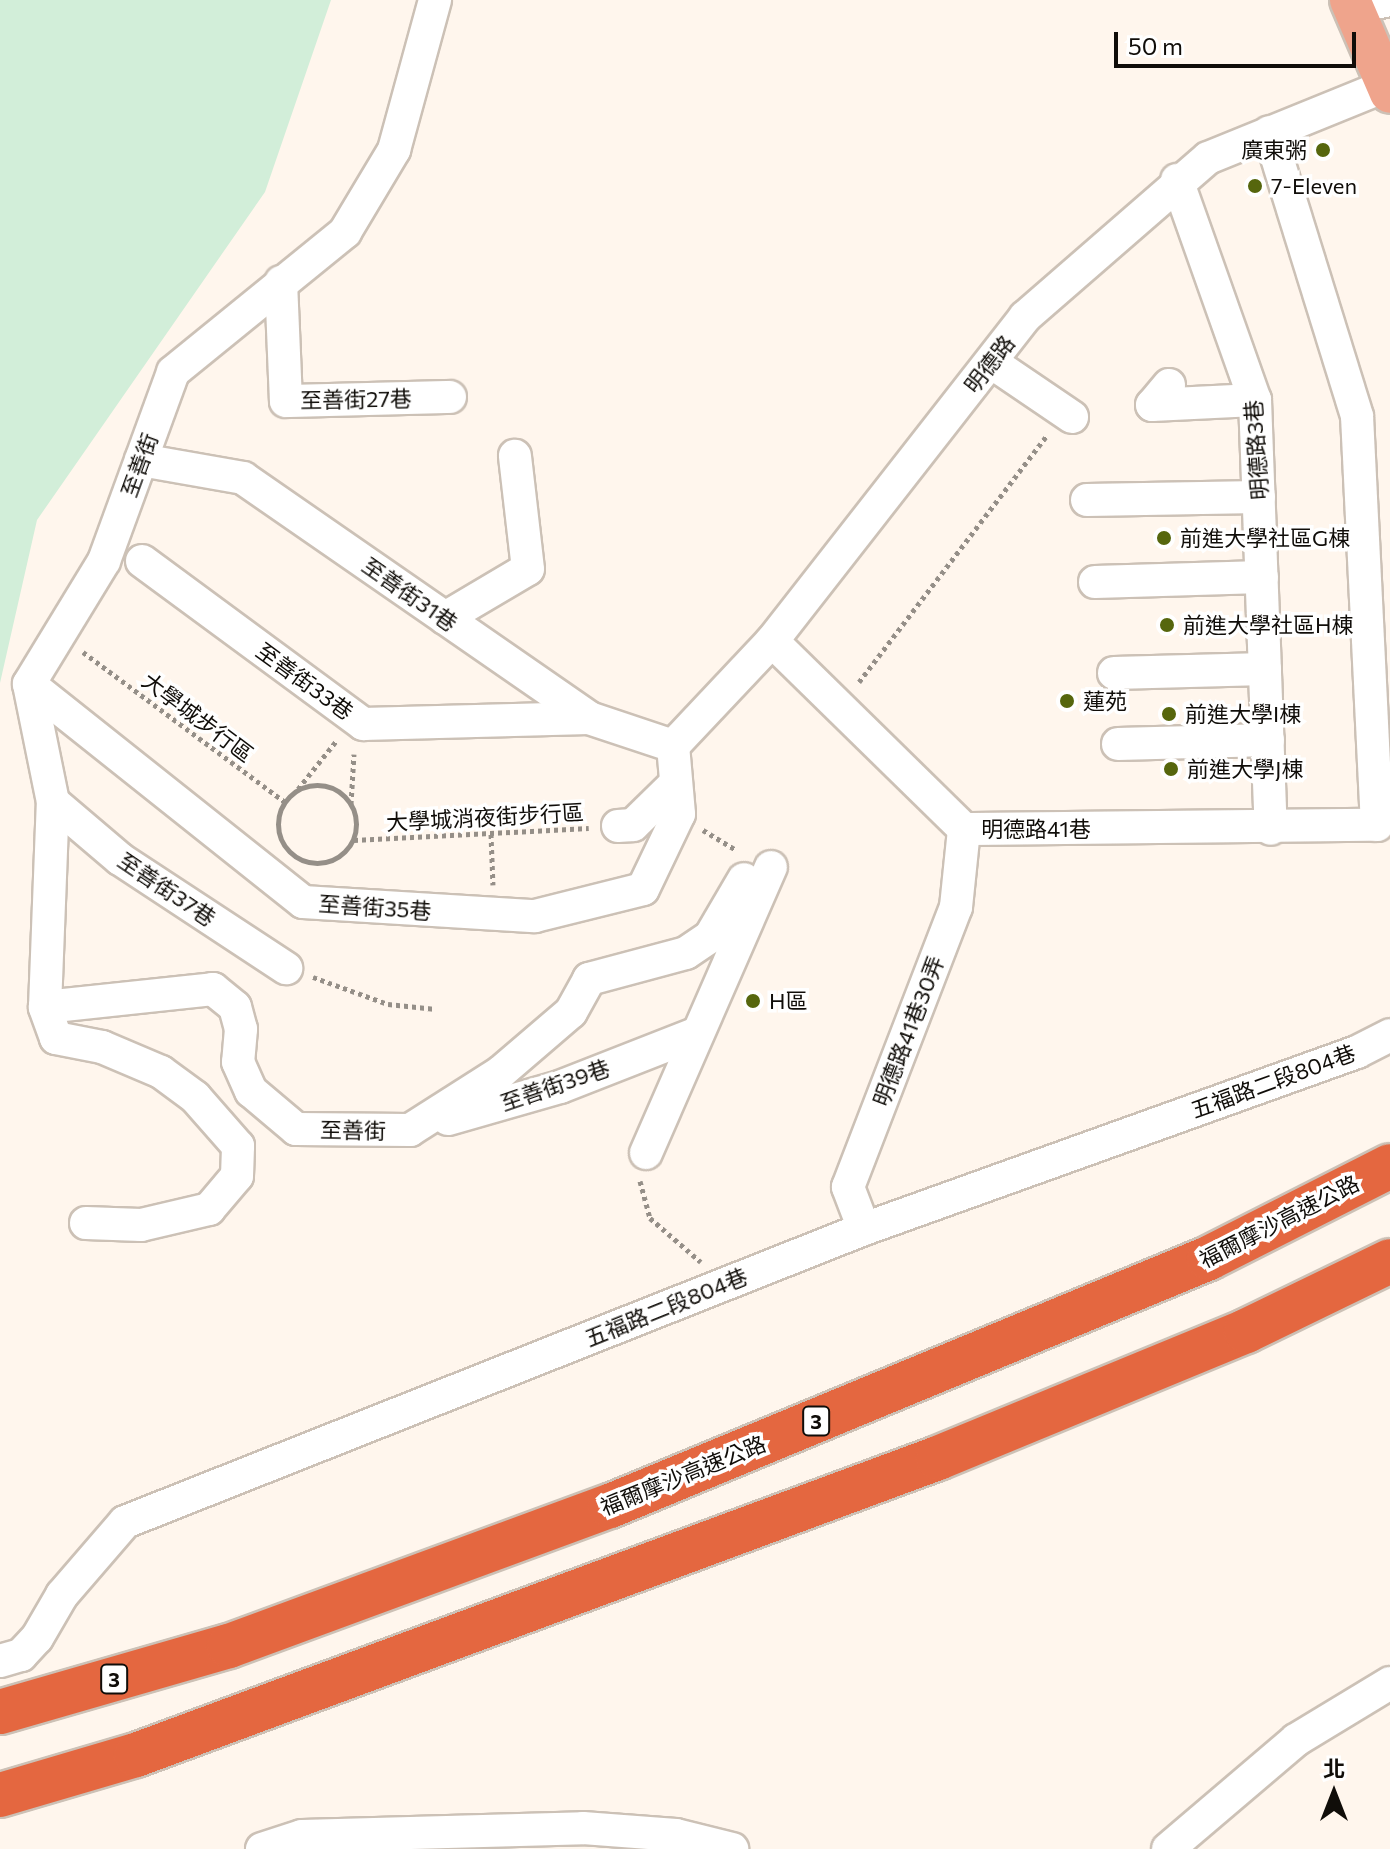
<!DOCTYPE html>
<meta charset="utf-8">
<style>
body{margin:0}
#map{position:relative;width:1390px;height:1849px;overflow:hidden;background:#fff6ed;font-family:Commissioner,"Noto Sans TC",sans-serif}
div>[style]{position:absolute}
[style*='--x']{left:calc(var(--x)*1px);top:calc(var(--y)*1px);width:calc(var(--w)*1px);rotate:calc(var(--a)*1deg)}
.green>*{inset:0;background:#d2eed9}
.path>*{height:5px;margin-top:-2.5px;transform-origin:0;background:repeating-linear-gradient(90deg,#958f88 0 4px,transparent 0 8px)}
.path>.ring{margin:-2.5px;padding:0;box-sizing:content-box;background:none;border:5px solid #958f88;border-radius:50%}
.roads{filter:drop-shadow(2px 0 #ccc1b6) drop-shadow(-2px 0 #ccc1b6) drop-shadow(0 2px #ccc1b6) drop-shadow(0 -2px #ccc1b6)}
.minor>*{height:32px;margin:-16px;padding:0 16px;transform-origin:16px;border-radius:16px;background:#fff}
.major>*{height:40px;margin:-20px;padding:0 20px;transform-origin:20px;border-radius:20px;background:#efa48c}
.highway>*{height:44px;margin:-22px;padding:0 22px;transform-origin:22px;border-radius:22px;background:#e46740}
.dots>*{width:22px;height:22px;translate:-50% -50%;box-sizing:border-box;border:4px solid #fff;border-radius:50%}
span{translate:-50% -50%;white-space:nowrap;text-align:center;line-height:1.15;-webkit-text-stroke:7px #fff;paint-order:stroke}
.shield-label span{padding:2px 6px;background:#fff;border:2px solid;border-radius:6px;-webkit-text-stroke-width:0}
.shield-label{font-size:20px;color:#100d09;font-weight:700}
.poi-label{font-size:22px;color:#100d09}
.right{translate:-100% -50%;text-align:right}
.left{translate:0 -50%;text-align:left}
.street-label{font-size:22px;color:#100d09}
.north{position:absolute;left:1294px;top:1753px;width:80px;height:80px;-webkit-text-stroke:6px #fff;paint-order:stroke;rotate:0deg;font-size:22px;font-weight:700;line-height:32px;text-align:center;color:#100d09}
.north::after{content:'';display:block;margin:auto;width:28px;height:36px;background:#100d09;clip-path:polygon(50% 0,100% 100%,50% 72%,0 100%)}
.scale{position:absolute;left:1114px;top:32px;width:242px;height:36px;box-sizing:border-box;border:4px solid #100d09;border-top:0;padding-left:10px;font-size:24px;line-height:28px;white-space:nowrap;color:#100d09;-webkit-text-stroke:6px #fff;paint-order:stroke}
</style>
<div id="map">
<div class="green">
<i style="clip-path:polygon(0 0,331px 0,265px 192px,37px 520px,0 683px)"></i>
</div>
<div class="path">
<i style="--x:83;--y:652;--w:252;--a:36.6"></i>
<i style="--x:859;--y:682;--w:310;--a:-52.7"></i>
<i class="ring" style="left:278px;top:785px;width:73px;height:73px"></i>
<i style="--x:298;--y:789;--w:63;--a:-51.5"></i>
<i style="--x:351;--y:804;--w:50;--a:-86.6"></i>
<i style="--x:703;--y:830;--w:39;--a:31"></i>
<i style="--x:491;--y:834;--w:51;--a:87.8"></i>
<i style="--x:354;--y:840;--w:235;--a:-2.9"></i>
<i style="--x:313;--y:977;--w:80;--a:19.8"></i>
<i style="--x:388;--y:1004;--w:48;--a:5.9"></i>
<i style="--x:640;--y:1181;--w:38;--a:75"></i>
<i style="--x:650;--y:1218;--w:67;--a:40.8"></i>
</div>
<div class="roads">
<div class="minor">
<i style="--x:1354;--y:7;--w:36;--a:-11"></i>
<i style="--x:1177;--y:180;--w:233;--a:70.5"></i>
<i style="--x:1255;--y:400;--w:429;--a:87.9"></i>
<i style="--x:281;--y:282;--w:119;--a:87.6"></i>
<i style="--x:286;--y:401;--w:164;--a:-1.4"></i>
<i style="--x:991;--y:362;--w:98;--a:34.2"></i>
<i style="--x:1169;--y:385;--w:26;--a:130"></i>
<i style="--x:1152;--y:405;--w:103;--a:-2.8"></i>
<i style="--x:141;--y:460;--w:104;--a:10"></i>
<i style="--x:243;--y:478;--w:421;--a:34.7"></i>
<i style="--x:589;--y:718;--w:89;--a:18.4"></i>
<i style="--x:1087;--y:500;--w:172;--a:-1"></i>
<i style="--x:142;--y:561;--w:275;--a:36.4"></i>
<i style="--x:363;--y:724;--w:226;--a:-1.5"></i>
<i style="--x:1095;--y:582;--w:167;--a:-1.7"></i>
<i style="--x:445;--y:618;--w:96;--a:-30.6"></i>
<i style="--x:528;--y:569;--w:114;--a:-96.6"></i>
<i style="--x:772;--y:641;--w:269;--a:44.4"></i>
<i style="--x:964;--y:829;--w:413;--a:-0.6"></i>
<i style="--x:1377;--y:825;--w:409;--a:-92.8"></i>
<i style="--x:1357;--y:416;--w:297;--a:-107.2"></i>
<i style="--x:1114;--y:673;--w:151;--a:-1.5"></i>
<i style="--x:29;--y:684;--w:350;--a:38.5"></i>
<i style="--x:303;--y:902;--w:232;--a:3.5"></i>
<i style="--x:535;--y:916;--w:111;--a:-14"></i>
<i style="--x:643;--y:889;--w:83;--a:-64.4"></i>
<i style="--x:679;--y:814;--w:68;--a:-95"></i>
<i style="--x:1118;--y:744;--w:150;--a:-1.5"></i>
<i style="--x:673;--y:746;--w:144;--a:-46.7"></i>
<i style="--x:772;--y:641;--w:411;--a:-52"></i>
<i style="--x:1025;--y:317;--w:242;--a:-41"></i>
<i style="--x:1208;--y:158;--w:194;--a:-22.1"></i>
<i style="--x:53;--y:802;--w:88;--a:40.4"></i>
<i style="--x:120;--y:859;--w:199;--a:33.3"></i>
<i style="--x:618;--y:826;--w:15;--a:-4"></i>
<i style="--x:633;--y:825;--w:57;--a:-44.3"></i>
<i style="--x:45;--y:1007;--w:169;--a:-6.1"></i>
<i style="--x:213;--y:989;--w:28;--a:39"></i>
<i style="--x:235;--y:1007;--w:23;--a:75"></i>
<i style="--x:241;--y:1029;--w:33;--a:95"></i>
<i style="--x:238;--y:1062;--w:32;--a:66"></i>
<i style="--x:251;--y:1091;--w:59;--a:40.2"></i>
<i style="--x:296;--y:1129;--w:114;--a:0.5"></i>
<i style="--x:410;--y:1130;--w:108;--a:-32.5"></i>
<i style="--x:501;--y:1072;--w:92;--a:-40.6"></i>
<i style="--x:571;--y:1012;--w:38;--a:-61"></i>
<i style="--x:589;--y:979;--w:100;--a:-15"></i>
<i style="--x:686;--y:953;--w:29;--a:-34"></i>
<i style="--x:710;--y:937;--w:67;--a:-59.6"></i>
<i style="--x:448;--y:1119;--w:116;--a:-15.9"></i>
<i style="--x:560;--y:1087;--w:148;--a:-21.4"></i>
<i style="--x:646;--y:1153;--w:312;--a:-66.4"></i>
<i style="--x:86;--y:1223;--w:55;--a:2.1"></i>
<i style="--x:141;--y:1225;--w:70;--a:-13.2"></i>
<i style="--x:209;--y:1209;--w:43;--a:-49.7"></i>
<i style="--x:237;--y:1176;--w:30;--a:-88"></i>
<i style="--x:238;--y:1146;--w:65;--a:-131.3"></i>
<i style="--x:195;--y:1097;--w:42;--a:-143.7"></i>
<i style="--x:161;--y:1072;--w:64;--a:-157"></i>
<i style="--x:102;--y:1047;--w:47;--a:-168.9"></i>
<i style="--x:56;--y:1038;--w:33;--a:-110"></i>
<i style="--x:45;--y:1007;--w:205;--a:-87.8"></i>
<i style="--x:53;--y:802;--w:120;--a:-101.5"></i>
<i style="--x:29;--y:684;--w:144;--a:-58.6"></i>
<i style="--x:104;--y:561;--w:201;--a:-69.9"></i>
<i style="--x:173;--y:372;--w:222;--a:-39.1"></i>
<i style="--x:345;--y:232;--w:96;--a:-59.1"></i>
<i style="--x:394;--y:150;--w:156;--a:-74.7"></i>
<i style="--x:864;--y:1229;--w:45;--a:-110.9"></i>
<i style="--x:848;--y:1187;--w:300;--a:-68.9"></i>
<i style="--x:956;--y:907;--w:78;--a:-84.1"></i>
<i style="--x:0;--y:1661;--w:22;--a:-16"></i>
<i style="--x:21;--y:1655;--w:23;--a:-47"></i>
<i style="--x:37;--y:1638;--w:50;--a:-59.8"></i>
<i style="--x:62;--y:1595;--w:96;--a:-49.2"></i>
<i style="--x:125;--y:1522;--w:795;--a:-21.63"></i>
<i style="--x:864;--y:1229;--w:524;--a:-19.75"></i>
<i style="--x:1357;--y:1052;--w:37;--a:-27"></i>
<i style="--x:262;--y:1849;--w:42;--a:-18"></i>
<i style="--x:302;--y:1836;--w:281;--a:-1.6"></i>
<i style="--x:583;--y:1828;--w:93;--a:4.3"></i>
<i style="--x:676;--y:1835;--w:58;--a:14"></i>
<i style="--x:1168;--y:1849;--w:168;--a:-40.4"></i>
<i style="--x:1296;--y:1740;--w:110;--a:-31.2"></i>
</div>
<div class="major">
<i style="--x:1350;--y:0;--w:101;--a:66.7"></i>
</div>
<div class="highway">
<i style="--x:0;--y:1712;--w:238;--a:-16.1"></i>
<i style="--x:229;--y:1646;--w:406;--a:-20.2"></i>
<i style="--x:610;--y:1506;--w:648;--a:-22.49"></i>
<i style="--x:1209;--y:1258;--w:203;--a:-26.9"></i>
<i style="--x:0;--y:1795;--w:142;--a:-16.4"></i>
<i style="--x:136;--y:1755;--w:855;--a:-20.32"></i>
<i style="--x:938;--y:1458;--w:333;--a:-22.4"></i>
<i style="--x:1246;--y:1331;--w:160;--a:-25.9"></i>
</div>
</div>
<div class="dots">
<i style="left:1323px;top:150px;background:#56660d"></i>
<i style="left:1255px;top:186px;background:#56660d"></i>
<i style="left:1164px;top:538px;background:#56660d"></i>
<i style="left:1167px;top:625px;background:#56660d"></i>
<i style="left:1067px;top:701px;background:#56660d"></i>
<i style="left:1169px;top:714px;background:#56660d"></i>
<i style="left:1171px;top:769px;background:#56660d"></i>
<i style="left:753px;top:1001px;background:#56660d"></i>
</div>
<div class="shield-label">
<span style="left:816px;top:1421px">3</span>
<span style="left:114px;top:1679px">3</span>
</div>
<div class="poi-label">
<span class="right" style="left:1307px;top:150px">廣東粥</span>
<span class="left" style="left:1271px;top:186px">7-Eleven</span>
<span class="left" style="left:1180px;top:538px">前進大學社區G棟</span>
<span class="left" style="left:1183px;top:625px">前進大學社區H棟</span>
<span class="left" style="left:1083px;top:701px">蓮苑</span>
<span class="left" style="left:1185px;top:714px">前進大學I棟</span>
<span class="left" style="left:1187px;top:769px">前進大學J棟</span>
<span class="left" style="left:769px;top:1001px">H區</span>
</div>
<div class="street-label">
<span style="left:989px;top:364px;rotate:-52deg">明德路</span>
<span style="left:356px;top:399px;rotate:-1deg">至善街27巷</span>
<span style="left:1256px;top:450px;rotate:-94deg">明德路3巷</span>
<span style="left:139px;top:465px;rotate:-70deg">至善街</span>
<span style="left:410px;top:594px;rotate:35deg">至善街31巷</span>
<span style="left:305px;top:681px;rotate:36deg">至善街33巷</span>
<span style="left:198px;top:717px;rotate:37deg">大學城步行區</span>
<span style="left:485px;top:817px;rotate:-3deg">大學城消夜街步行區</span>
<span style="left:1036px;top:829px">明德路41巷</span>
<span style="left:167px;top:889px;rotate:34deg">至善街37巷</span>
<span style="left:375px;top:907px;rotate:4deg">至善街35巷</span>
<span style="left:908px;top:1031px;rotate:-69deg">明德路41巷30弄</span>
<span style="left:1273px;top:1081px;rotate:-20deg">五福路二段804巷</span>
<span style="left:555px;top:1085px;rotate:-19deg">至善街39巷</span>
<span style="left:353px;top:1130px;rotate:1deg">至善街</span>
<span style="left:1279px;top:1221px;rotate:-27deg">福爾摩沙高速公路</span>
<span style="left:666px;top:1307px;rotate:-22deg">五福路二段804巷</span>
<span style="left:683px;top:1475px;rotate:-22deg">福爾摩沙高速公路</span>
</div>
<div class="north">北</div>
<div class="scale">50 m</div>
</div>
